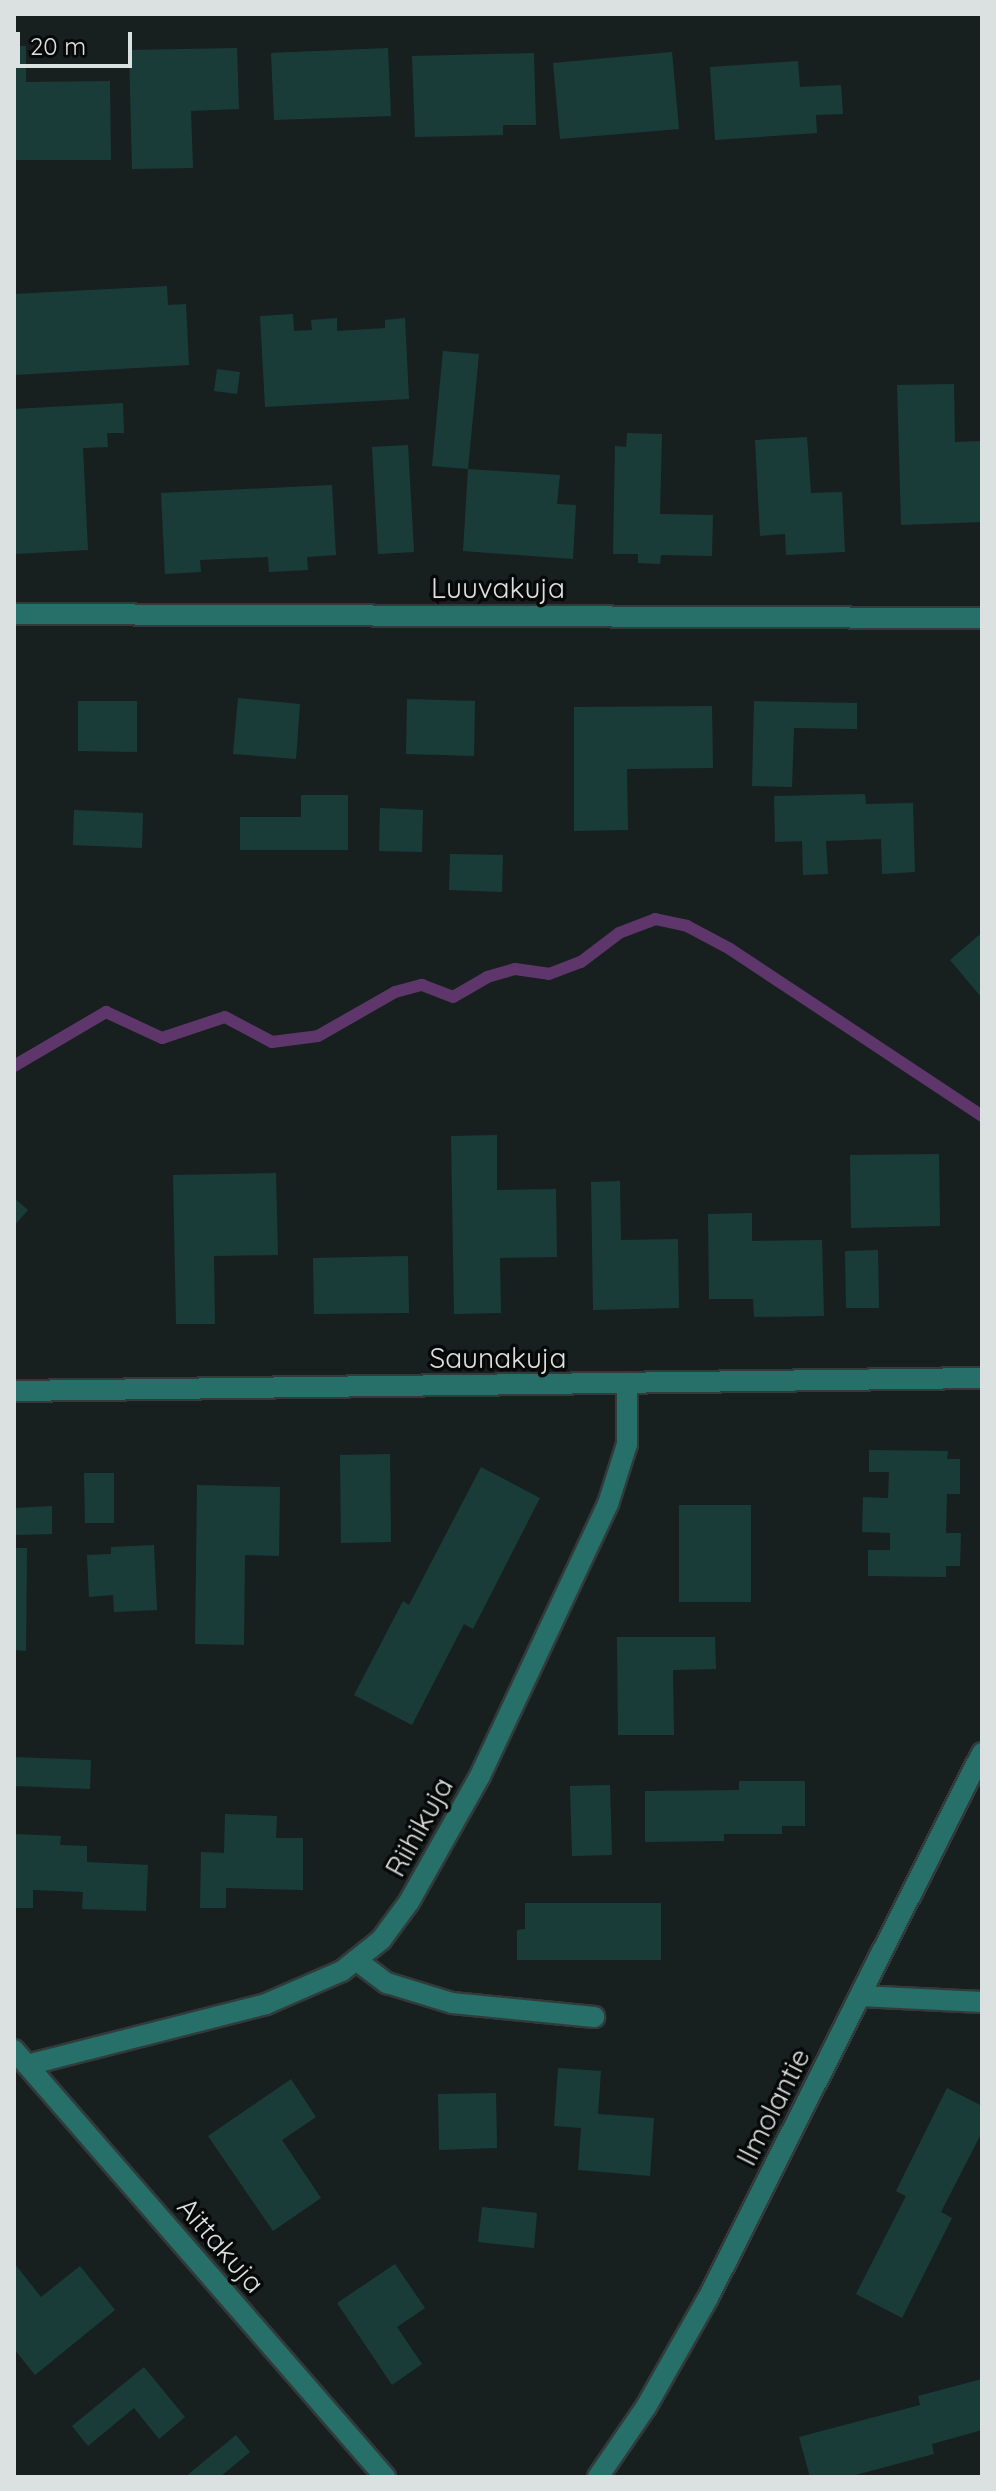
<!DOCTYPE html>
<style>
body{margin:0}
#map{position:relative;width:996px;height:2491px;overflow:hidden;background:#17201f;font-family:Quicksand,sans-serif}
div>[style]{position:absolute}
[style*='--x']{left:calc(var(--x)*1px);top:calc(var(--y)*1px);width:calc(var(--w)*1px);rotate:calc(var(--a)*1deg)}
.stream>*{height:12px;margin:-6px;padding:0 6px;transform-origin:6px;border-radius:6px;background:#5f366b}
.building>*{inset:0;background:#1a3c39}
.roads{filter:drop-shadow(2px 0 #323b3a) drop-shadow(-2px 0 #323b3a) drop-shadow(0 2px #323b3a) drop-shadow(0 -2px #323b3a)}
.service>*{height:20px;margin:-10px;padding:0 10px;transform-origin:10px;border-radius:10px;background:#276f69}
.minor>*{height:20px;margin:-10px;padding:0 10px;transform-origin:10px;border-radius:10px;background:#276f69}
.tertiary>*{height:20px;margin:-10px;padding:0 10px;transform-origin:10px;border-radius:10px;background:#276f69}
span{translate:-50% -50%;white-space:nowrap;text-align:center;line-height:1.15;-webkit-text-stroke:7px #060908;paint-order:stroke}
.street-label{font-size:28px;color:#dbe1e0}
.frame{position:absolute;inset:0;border:16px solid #dbe1e0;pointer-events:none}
.scale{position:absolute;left:16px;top:32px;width:116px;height:36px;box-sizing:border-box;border:4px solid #dbe1e0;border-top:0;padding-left:10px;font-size:24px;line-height:28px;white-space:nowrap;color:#dbe1e0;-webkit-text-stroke:6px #060908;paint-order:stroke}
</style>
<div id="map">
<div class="stream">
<i style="--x:14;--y:1066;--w:107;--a:-30.4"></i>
<i style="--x:106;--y:1012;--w:62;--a:24.9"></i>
<i style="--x:162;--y:1038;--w:66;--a:-18.4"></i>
<i style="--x:225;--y:1017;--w:53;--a:28"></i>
<i style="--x:272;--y:1042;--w:46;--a:-7.4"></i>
<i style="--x:318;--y:1036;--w:89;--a:-29.7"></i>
<i style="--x:395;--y:992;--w:28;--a:-15"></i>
<i style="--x:422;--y:985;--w:33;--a:21"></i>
<i style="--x:453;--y:997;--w:39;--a:-30"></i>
<i style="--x:487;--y:977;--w:29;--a:-16"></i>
<i style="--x:515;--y:969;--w:34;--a:8"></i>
<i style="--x:549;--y:974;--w:34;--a:-21"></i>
<i style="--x:581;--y:962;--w:48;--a:-37.3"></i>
<i style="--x:619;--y:933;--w:39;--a:-21"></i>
<i style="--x:655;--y:919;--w:33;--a:12"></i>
<i style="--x:687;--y:926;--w:49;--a:28.1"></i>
<i style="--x:730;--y:949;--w:302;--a:33.5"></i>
</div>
<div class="building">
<i style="clip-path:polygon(14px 46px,26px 46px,26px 82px,110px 81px,111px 160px,14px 160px)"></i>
<i style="clip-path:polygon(237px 48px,239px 109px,191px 111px,193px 168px,132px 169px,129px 50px)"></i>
<i style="clip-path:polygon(388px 48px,391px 116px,274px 120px,271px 53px)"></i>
<i style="clip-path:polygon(672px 52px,679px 129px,560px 139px,553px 63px)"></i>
<i style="clip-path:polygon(534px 53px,536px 125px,503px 125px,503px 135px,415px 137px,412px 56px)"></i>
<i style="clip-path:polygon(798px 61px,800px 87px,841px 85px,843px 114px,816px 115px,817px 133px,715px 140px,710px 67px)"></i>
<i style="clip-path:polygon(167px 286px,168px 305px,186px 304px,189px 365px,14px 375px,14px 294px)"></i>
<i style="clip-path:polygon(293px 314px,294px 331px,312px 330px,311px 320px,337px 318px,337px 331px,385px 328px,385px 320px,405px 318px,409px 399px,265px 407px,260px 316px)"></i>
<i style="clip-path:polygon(443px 351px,479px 354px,468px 469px,432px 466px)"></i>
<i style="clip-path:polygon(217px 369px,240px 372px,237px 394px,214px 391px)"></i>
<i style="clip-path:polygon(954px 384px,955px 442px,982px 441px,982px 522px,901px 525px,897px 385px)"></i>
<i style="clip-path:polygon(123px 403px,124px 433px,107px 433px,108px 447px,83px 448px,88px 550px,15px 554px,14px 409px)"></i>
<i style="clip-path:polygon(627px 433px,662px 434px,660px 514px,713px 515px,712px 556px,661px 555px,660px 564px,638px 563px,638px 554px,613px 554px,615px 446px,626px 447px)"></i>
<i style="clip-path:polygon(807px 437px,811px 493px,842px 492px,845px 552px,786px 555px,785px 534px,760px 536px,755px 440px)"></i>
<i style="clip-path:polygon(408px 445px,414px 552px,378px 554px,372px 447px)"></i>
<i style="clip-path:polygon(468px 469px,560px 475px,557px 504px,576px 505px,573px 559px,463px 551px)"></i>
<i style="clip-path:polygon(332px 485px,336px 555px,307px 557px,308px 570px,269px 572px,268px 557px,200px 560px,201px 572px,165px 574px,161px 493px)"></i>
<i style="clip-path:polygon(238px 698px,300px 704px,296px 759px,233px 754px)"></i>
<i style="clip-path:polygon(407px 699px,475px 701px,474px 756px,406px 754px)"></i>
<i style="clip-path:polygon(78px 701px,137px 701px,137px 752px,78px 751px)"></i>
<i style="clip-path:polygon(754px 701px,857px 703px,857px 729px,794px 728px,792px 787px,752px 786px)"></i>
<i style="clip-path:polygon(712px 706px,713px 768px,627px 769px,628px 830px,574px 831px,574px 707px)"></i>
<i style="clip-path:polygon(865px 794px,866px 804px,913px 803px,915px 872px,882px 874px,881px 839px,826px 841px,828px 874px,803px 875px,802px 841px,775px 842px,774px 796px)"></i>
<i style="clip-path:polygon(301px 795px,348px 795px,348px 850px,240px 850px,240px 817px,301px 817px)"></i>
<i style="clip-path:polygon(380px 808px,423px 810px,422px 852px,379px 851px)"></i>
<i style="clip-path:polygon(74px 810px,143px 813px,142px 848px,73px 845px)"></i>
<i style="clip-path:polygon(450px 854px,503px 855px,502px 892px,449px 890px)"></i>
<i style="clip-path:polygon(979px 935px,982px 938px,982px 998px,950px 960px)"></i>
<i style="clip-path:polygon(497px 1135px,497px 1190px,556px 1189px,557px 1257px,500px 1258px,501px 1313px,454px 1314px,451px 1136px)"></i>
<i style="clip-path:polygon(939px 1154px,940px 1226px,851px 1228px,850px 1155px)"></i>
<i style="clip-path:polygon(276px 1173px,278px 1255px,214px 1256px,215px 1324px,176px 1324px,173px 1175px)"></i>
<i style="clip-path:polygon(620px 1181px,621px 1240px,678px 1239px,679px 1308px,593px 1310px,591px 1182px)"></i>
<i style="clip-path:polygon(14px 1198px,28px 1210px,14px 1226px)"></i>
<i style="clip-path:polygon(752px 1213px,752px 1241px,822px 1240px,824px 1316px,754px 1317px,753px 1299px,709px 1299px,708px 1214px)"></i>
<i style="clip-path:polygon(878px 1250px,879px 1308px,846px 1308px,845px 1251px)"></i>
<i style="clip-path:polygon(408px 1256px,409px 1313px,314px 1314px,313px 1258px)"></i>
<i style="clip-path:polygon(869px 1450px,948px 1451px,947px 1459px,960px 1459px,960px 1494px,947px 1494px,946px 1533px,961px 1533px,960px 1566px,946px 1566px,946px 1577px,868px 1576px,868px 1550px,890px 1550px,890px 1533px,862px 1532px,863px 1497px,888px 1498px,889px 1472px,869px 1472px)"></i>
<i style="clip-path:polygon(390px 1454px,391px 1542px,341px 1543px,340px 1455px)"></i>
<i style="clip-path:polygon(481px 1467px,540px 1498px,473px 1629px,464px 1624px,412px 1725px,354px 1695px,403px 1601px,409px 1605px)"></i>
<i style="clip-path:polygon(84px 1473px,114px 1473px,114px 1523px,85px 1523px)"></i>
<i style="clip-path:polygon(197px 1485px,280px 1487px,279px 1556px,245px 1555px,244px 1645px,195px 1644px)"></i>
<i style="clip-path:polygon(679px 1505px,751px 1505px,751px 1602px,679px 1602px)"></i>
<i style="clip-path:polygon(52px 1506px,52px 1534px,14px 1535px,14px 1508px)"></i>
<i style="clip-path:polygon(154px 1545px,157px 1610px,114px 1612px,113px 1595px,89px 1597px,87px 1555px,111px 1554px,111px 1547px)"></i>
<i style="clip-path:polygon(14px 1548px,27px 1548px,26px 1651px,14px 1650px)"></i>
<i style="clip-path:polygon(617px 1637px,715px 1637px,716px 1669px,673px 1670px,674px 1735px,618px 1735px)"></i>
<i style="clip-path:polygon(14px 1757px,91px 1760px,90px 1789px,14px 1786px)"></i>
<i style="clip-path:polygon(739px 1781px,805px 1781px,805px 1826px,782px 1826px,782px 1834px,724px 1834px,724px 1841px,645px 1842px,645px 1791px,739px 1790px)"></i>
<i style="clip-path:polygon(610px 1785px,612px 1855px,572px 1856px,570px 1786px)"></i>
<i style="clip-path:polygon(225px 1814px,277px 1816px,276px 1838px,303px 1838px,303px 1890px,226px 1888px,226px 1908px,200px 1908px,201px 1852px,224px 1853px)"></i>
<i style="clip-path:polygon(14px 1834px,61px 1836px,60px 1845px,87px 1846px,87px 1862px,148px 1865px,146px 1911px,82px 1909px,83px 1892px,33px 1890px,33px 1908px,14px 1908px)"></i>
<i style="clip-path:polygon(525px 1903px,661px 1903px,661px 1960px,517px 1960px,517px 1930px,525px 1929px)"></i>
<i style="clip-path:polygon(558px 2068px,601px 2071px,598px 2114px,654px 2118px,650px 2176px,578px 2170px,581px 2128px,554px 2126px)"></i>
<i style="clip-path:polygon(291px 2079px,316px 2117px,282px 2140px,321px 2198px,273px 2231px,208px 2136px)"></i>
<i style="clip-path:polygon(947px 2088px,982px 2106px,982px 2132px,941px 2212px,952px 2218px,902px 2318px,856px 2294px,906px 2196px,896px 2191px)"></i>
<i style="clip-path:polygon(496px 2093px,497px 2148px,439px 2150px,438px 2094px)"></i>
<i style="clip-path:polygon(482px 2207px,537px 2213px,534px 2248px,478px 2242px)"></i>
<i style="clip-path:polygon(14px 2263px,41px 2297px,80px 2266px,115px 2310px,35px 2375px,14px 2349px)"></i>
<i style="clip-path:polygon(395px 2264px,425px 2308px,397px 2327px,422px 2364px,392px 2385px,337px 2303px)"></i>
<i style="clip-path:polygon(144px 2367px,185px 2417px,159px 2439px,134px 2408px,88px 2446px,72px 2426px)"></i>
<i style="clip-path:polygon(982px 2379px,982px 2430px,932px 2444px,934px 2454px,848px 2477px,810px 2477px,799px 2437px,920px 2405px,918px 2396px)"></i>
<i style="clip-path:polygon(236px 2435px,250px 2452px,220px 2477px,185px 2477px)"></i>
</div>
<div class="roads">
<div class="service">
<i style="--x:356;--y:1960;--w:39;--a:37"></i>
<i style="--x:387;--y:1983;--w:68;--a:17.1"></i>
<i style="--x:452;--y:2003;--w:143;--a:5.6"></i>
</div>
<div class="minor">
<i style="--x:14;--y:614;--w:968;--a:0.24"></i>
<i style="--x:14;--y:1391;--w:968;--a:-0.77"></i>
<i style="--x:860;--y:1996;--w:122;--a:2.8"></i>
<i style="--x:14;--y:2050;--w:566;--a:49.01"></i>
<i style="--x:27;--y:2065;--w:247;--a:-14.3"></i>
<i style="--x:266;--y:2004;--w:83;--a:-23.5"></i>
<i style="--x:342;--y:1971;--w:50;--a:-38.5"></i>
<i style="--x:381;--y:1940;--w:47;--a:-53.6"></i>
<i style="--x:409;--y:1902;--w:145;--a:-60.6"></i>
<i style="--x:480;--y:1776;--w:301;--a:-64.8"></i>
<i style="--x:608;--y:1504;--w:63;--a:-72.4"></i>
<i style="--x:627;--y:1444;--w:59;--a:-90"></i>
</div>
<div class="tertiary">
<i style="--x:598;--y:2477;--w:85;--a:-55.6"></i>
<i style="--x:646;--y:2407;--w:125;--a:-60.4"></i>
<i style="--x:708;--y:2298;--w:610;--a:-63.31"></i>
</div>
</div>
<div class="street-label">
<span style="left:498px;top:588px">Luuvakuja</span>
<span style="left:498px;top:1358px">Saunakuja</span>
<span style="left:419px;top:1827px;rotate:-61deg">Riihikuja</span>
<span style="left:773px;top:2107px;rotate:-63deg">Ilmolantie</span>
<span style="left:221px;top:2245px;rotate:49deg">Aittakuja</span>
</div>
<div class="frame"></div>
<div class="scale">20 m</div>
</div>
